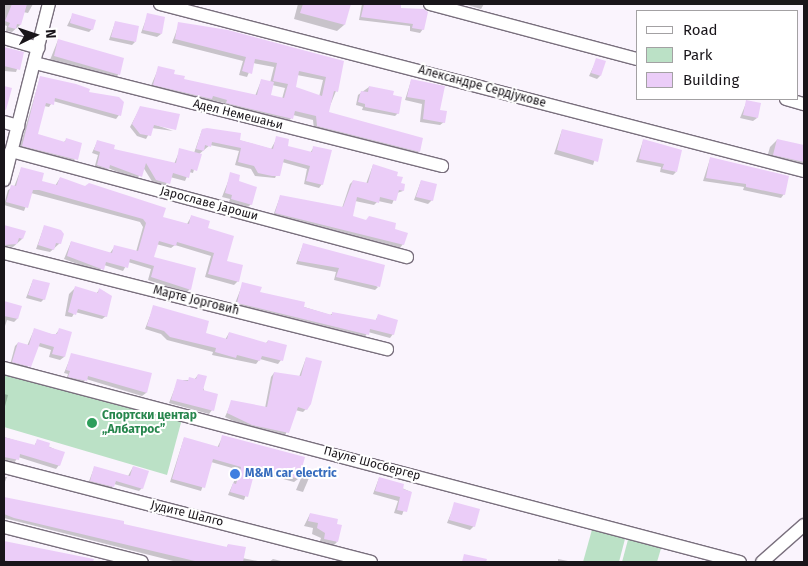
<!DOCTYPE html>
<meta charset="utf-8">
<style>
body{margin:0}
#map{position:relative;width:808px;height:566px;overflow:hidden;background:#faf4fd;font-family:"Fira Sans",sans-serif}
div>[style]{position:absolute}
[style*='--x']{left:calc(var(--x)*1px);top:calc(var(--y)*1px);width:calc(var(--w)*1px);rotate:calc(var(--a)*1deg)}
.green>*{inset:0;background:#bbe1c6}
.shadow>*{inset:0;background:#0003}
.building>*{inset:0;background:#ebcdf8}
.roads{filter:drop-shadow(1px 0 #796f7d) drop-shadow(-1px 0 #796f7d) drop-shadow(0 1px #796f7d) drop-shadow(0 -1px #796f7d)}
.minor>*{height:12px;margin:-6px;padding:0 6px;transform-origin:6px;border-radius:6px;background:#fff}
.dots>*{width:14px;height:14px;translate:-50% -50%;box-sizing:border-box;border:2px solid #fff;border-radius:50%}
span{translate:-50% -50%;white-space:nowrap;text-align:center;line-height:1.15;-webkit-text-stroke:4px #fff;paint-order:stroke}
.street-label{font-size:12px;color:#19151a}
.leisure-label{font-size:12px;color:#27864d;font-weight:700}
.left{translate:0 -50%;text-align:left}
.shop-label{font-size:12px;color:#366cbe;font-weight:700}
.frame{position:absolute;inset:0;border:5px solid #19151a;pointer-events:none}
.legend{position:absolute;left:636px;top:10px;width:162px;height:90px;box-sizing:border-box;background:#fff;border:1px solid #a3a1a3;margin:0;padding:6px 9px;list-style:none;font-size:15px;color:#19151a}
.legend li{display:flex;align-items:center;gap:10px;height:25px}
.legend b{width:25px;border:1px solid #a3a1a3}
.north{position:absolute;left:10px;top:10px;width:50px;height:50px;-webkit-text-stroke:4px #fff;paint-order:stroke;rotate:86deg;font-size:14px;font-weight:700;line-height:20px;text-align:center;color:#19151a}
.north::after{content:'';display:block;margin:auto;width:18px;height:22px;background:#19151a;clip-path:polygon(50% 0,100% 100%,50% 72%,0 100%)}
</style>
<div id="map">
<div class="green">
<i style="clip-path:polygon(4px 375px,182px 419px,167px 475px,4px 427px)"></i>
<i style="clip-path:polygon(593px 526px,626px 535px,619px 562px,583px 562px)"></i>
<i style="clip-path:polygon(629px 536px,662px 545px,657px 562px,622px 562px)"></i>
</div>
<div class="shadow">
<i style="clip-path:polygon(4px 4px,33px 4px,28px 13px,23px 12px,20px 25px,12px 32px,6px 31px,7px 26px,4px 25px)"></i>
<i style="clip-path:polygon(298px 4px,349px 4px,344px 25px,337px 31px,294px 19px)"></i>
<i style="clip-path:polygon(362px 4px,400px 5px,399px 9px,423px 29px,420px 33px,410px 31px,410px 26px,359px 20px)"></i>
<i style="clip-path:polygon(464px 4px,484px 4px,481px 9px)"></i>
<i style="clip-path:polygon(73px 14px,92px 29px,89px 32px,67px 26px)"></i>
<i style="clip-path:polygon(148px 14px,161px 34px,157px 37px,141px 33px)"></i>
<i style="clip-path:polygon(115px 23px,135px 42px,132px 45px,109px 40px)"></i>
<i style="clip-path:polygon(evenodd,179px 24px,342px 62px,336px 91px,327px 113px,419px 151px,415px 155px,314px 130px,313px 120px,293px 115px,288px 123px,223px 107px,224px 103px,210px 100px,207px 103px,150px 88px,159px 67px,182px 80px,255px 96px,261px 81px,270px 83px,274px 67px,253px 63px,247px 77px,239px 75px,243px 61px,172px 43px,179px 24px,297px 75px,323px 80px,319px 97px,295px 88px,297px 75px,179px 24px,272px 85px,285px 88px,282px 99px,269px 96px,272px 85px)"></i>
<i style="clip-path:polygon(58px 40px,122px 59px,118px 75px,114px 79px,50px 60px)"></i>
<i style="clip-path:polygon(4px 49px,23px 53px,16px 72px,4px 71px)"></i>
<i style="clip-path:polygon(597px 59px,600px 76px,597px 79px,589px 76px)"></i>
<i style="clip-path:polygon(40px 78px,87px 93px,119px 115px,116px 119px,53px 101px,49px 107px,44px 106px,37px 135px,63px 143px,66px 140px,81px 144px,73px 163px,19px 149px)"></i>
<i style="clip-path:polygon(411px 81px,439px 111px,444px 122px,440px 125px,420px 122px,422px 104px,405px 100px)"></i>
<i style="clip-path:polygon(369px 87px,392px 96px,398px 113px,395px 116px,362px 110px,363px 107px,356px 105px,358px 95px)"></i>
<i style="clip-path:polygon(747px 101px,757px 118px,753px 121px,740px 118px)"></i>
<i style="clip-path:polygon(140px 108px,178px 115px,174px 129px,148px 122px,173px 131px,152px 128px,146px 139px,137px 136px,130px 127px)"></i>
<i style="clip-path:polygon(202px 130px,271px 149px,277px 138px,286px 147px,310px 153px,314px 147px,322px 184px,319px 188px,304px 184px,307px 169px,282px 162px,275px 178px,255px 176px,251px 169px,235px 165px,239px 151px,210px 145px,198px 155px,193px 173px,189px 172px,185px 181px,170px 177px,165px 186px,153px 183px,143px 167px,137px 180px,108px 168px,104px 171px,94px 169px,98px 155px,92px 153px,97px 142px,113px 150px,174px 164px,180px 150px,194px 153px)"></i>
<i style="clip-path:polygon(562px 130px,601px 140px,593px 165px,554px 154px)"></i>
<i style="clip-path:polygon(777px 140px,804px 147px,804px 171px,766px 161px,770px 147px)"></i>
<i style="clip-path:polygon(643px 141px,676px 172px,673px 175px,660px 172px,661px 167px,636px 162px)"></i>
<i style="clip-path:polygon(710px 159px,784px 194px,781px 198px,743px 190px,744px 187px,703px 181px)"></i>
<i style="clip-path:polygon(373px 165px,396px 177px,403px 191px,397px 193px,392px 204px,378px 201px,374px 205px,355px 201px,351px 217px,393px 230px,403px 244px,400px 248px,273px 216px,280px 197px,342px 208px,350px 184px,353px 181px,366px 184px)"></i>
<i style="clip-path:polygon(21px 169px,40px 182px,55px 186px,60px 178px,162px 218px,187px 224px,191px 217px,207px 229px,238px 281px,234px 285px,205px 277px,211px 256px,175px 245px,171px 248px,156px 244px,153px 258px,190px 289px,186px 293px,148px 280px,151px 269px,128px 262px,123px 271px,104px 265px,99px 272px,64px 259px,71px 242px,110px 253px,115px 246px,136px 252px,143px 227px,140px 222px,31px 193px,24px 211px,4px 205px,8px 190px,14px 187px)"></i>
<i style="clip-path:polygon(231px 174px,251px 204px,248px 207px,229px 202px,230px 199px,222px 197px)"></i>
<i style="clip-path:polygon(421px 181px,432px 200px,428px 204px,414px 200px)"></i>
<i style="clip-path:polygon(4px 226px,24px 232px,22px 239px,13px 247px,4px 246px)"></i>
<i style="clip-path:polygon(44px 227px,60px 243px,50px 252px,36px 249px)"></i>
<i style="clip-path:polygon(303px 245px,378px 287px,375px 290px,334px 280px,336px 272px,296px 264px)"></i>
<i style="clip-path:polygon(33px 280px,44px 299px,41px 302px,26px 298px)"></i>
<i style="clip-path:polygon(243px 283px,259px 293px,330px 315px,333px 313px,375px 321px,378px 316px,393px 334px,390px 338px,368px 332px,364px 338px,234px 306px)"></i>
<i style="clip-path:polygon(75px 288px,96px 294px,99px 290px,105px 292px,106px 316px,102px 319px,75px 312px,72px 317px,65px 316px,69px 294px)"></i>
<i style="clip-path:polygon(4px 303px,20px 307px,17px 319px,14px 322px,7px 320px,4px 329px)"></i>
<i style="clip-path:polygon(154px 306px,204px 334px,225px 340px,229px 333px,265px 344px,268px 341px,281px 360px,278px 364px,260px 359px,256px 364px,212px 355px,213px 352px,167px 340px,161px 334px,145px 329px)"></i>
<i style="clip-path:polygon(34px 330px,55px 335px,59px 330px,70px 333px,64px 357px,60px 360px,49px 357px,51px 350px,38px 346px,27px 369px,10px 365px,15px 346px,18px 343px,27px 346px)"></i>
<i style="clip-path:polygon(72px 354px,151px 374px,146px 393px,142px 396px,86px 379px,82px 384px,66px 380px,68px 374px,64px 373px)"></i>
<i style="clip-path:polygon(306px 358px,306px 409px,303px 412px,295px 410px,285px 436px,248px 428px,225px 417px,232px 401px,265px 408px,271px 377px,274px 373px,299px 377px)"></i>
<i style="clip-path:polygon(198px 375px,212px 410px,209px 414px,169px 403px,178px 380px,194px 380px)"></i>
<i style="clip-path:polygon(4px 394px,8px 395px,4px 410px)"></i>
<i style="clip-path:polygon(223px 436px,303px 458px,298px 479px,294px 482px,254px 471px,244px 500px,228px 495px,239px 470px,211px 462px,201px 491px,170px 482px,184px 438px,217px 448px)"></i>
<i style="clip-path:polygon(4px 437px,34px 446px,37px 441px,63px 453px,59px 465px,56px 469px,18px 457px,14px 463px,4px 460px)"></i>
<i style="clip-path:polygon(133px 467px,142px 488px,139px 491px,114px 484px,110px 490px,88px 484px,94px 468px,128px 476px)"></i>
<i style="clip-path:polygon(302px 476px,309px 478px,303px 492px,296px 490px)"></i>
<i style="clip-path:polygon(4px 477px,7px 477px,4px 484px)"></i>
<i style="clip-path:polygon(379px 478px,411px 492px,402px 515px,394px 513px,398px 501px,373px 494px)"></i>
<i style="clip-path:polygon(4px 498px,123px 522px,122px 525px,226px 548px,228px 545px,242px 558px,263px 562px,177px 562px,4px 518px)"></i>
<i style="clip-path:polygon(455px 504px,474px 526px,470px 530px,447px 523px)"></i>
<i style="clip-path:polygon(310px 514px,337px 542px,332px 547px,319px 544px,321px 538px,312px 534px,313px 528px,304px 526px)"></i>
<i style="clip-path:polygon(4px 542px,84px 558px,96px 562px,4px 562px)"></i>
<i style="clip-path:polygon(273px 559px,281px 561px,281px 562px,269px 562px)"></i>
<i style="clip-path:polygon(558px 559px,573px 562px,558px 562px)"></i>
</div>
<div class="building">
<i style="clip-path:polygon(12px 4px,27px 4px,21px 25px,17px 24px,16px 29px,8px 27px,10px 23px,5px 21px)"></i>
<i style="clip-path:polygon(303px 4px,351px 4px,345px 25px,300px 13px)"></i>
<i style="clip-path:polygon(364px 4px,401px 4px,401px 8px,424px 9px,428px 12px,424px 30px,412px 28px,413px 24px,361px 17px)"></i>
<i style="clip-path:polygon(72px 13px,96px 20px,93px 30px,70px 23px)"></i>
<i style="clip-path:polygon(147px 13px,165px 17px,162px 34px,143px 30px)"></i>
<i style="clip-path:polygon(115px 21px,139px 26px,136px 42px,111px 37px)"></i>
<i style="clip-path:polygon(evenodd,178px 22px,228px 30px,344px 61px,338px 92px,334px 91px,329px 112px,423px 138px,420px 152px,317px 126px,316px 116px,295px 111px,293px 119px,226px 103px,227px 100px,213px 96px,212px 99px,153px 85px,158px 66px,175px 70px,174px 74px,185px 76px,184px 79px,257px 95px,261px 79px,274px 82px,271px 95px,284px 98px,288px 84px,273px 81px,277px 63px,255px 59px,252px 74px,242px 71px,246px 57px,175px 39px,178px 22px,299px 71px,326px 77px,322px 96px,296px 87px,299px 71px)"></i>
<i style="clip-path:polygon(58px 39px,124px 58px,120px 75px,54px 56px)"></i>
<i style="clip-path:polygon(4px 47px,24px 52px,20px 70px,4px 66px)"></i>
<i style="clip-path:polygon(596px 58px,606px 61px,601px 76px,591px 73px)"></i>
<i style="clip-path:polygon(40px 76px,76px 84px,90px 89px,89px 92px,119px 97px,124px 102px,121px 116px,55px 98px,54px 105px,46px 103px,38px 134px,65px 142px,66px 138px,82px 143px,78px 160px,22px 146px)"></i>
<i style="clip-path:polygon(411px 79px,445px 86px,440px 110px,447px 111px,445px 123px,423px 119px,425px 100px,407px 97px)"></i>
<i style="clip-path:polygon(4px 86px,12px 88px,6px 110px,4px 109px)"></i>
<i style="clip-path:polygon(369px 86px,394px 91px,393px 95px,402px 97px,399px 114px,365px 107px,365px 104px,358px 102px,361px 91px,368px 92px)"></i>
<i style="clip-path:polygon(746px 100px,761px 103px,758px 118px,743px 115px)"></i>
<i style="clip-path:polygon(140px 106px,180px 114px,176px 130px,154px 125px,151px 136px,140px 134px,132px 124px)"></i>
<i style="clip-path:polygon(207px 128px,241px 133px,240px 140px,273px 149px,276px 136px,289px 139px,288px 146px,312px 152px,313px 146px,332px 150px,323px 185px,306px 181px,310px 166px,284px 159px,280px 176px,272px 176px,258px 173px,254px 166px,238px 162px,241px 148px,212px 142px,211px 147px,205px 145px,204px 151px,196px 149px,202px 129px)"></i>
<i style="clip-path:polygon(562px 129px,603px 139px,598px 162px,557px 150px)"></i>
<i style="clip-path:polygon(643px 139px,682px 150px,677px 172px,662px 169px,664px 164px,639px 159px)"></i>
<i style="clip-path:polygon(777px 139px,804px 145px,804px 162px,773px 155px)"></i>
<i style="clip-path:polygon(97px 140px,115px 145px,114px 149px,176px 163px,179px 148px,202px 154px,197px 171px,191px 169px,189px 178px,173px 173px,170px 184px,156px 180px,146px 163px,142px 177px,110px 165px,109px 169px,97px 165px,100px 152px,94px 150px)"></i>
<i style="clip-path:polygon(710px 157px,789px 176px,785px 195px,746px 187px,746px 184px,706px 178px)"></i>
<i style="clip-path:polygon(373px 164px,398px 172px,397px 176px,403px 177px,401px 183px,405px 184px,404px 191px,399px 190px,396px 201px,380px 197px,379px 203px,357px 197px,353px 216px,366px 220px,369px 216px,396px 223px,395px 229px,408px 233px,404px 245px,275px 213px,280px 195px,343px 207px,353px 180px,368px 183px)"></i>
<i style="clip-path:polygon(21px 167px,44px 173px,42px 181px,57px 185px,60px 177px,85px 186px,89px 183px,166px 208px,163px 217px,189px 224px,191px 215px,210px 221px,208px 228px,234px 236px,227px 261px,243px 265px,239px 282px,208px 274px,214px 253px,177px 242px,176px 246px,159px 241px,154px 257px,196px 268px,191px 290px,151px 277px,154px 266px,130px 259px,128px 268px,106px 262px,104px 270px,67px 256px,71px 241px,112px 253px,114px 245px,138px 251px,146px 223px,143px 219px,39px 190px,33px 190px,28px 208px,6px 202px,11px 185px,16px 186px)"></i>
<i style="clip-path:polygon(230px 172px,240px 175px,239px 181px,257px 187px,252px 205px,231px 199px,232px 195px,225px 193px)"></i>
<i style="clip-path:polygon(421px 180px,437px 184px,433px 201px,416px 197px)"></i>
<i style="clip-path:polygon(4px 225px,26px 231px,23px 239px,19px 238px,17px 244px,4px 245px)"></i>
<i style="clip-path:polygon(44px 225px,61px 230px,64px 234px,61px 244px,56px 243px,54px 250px,38px 245px)"></i>
<i style="clip-path:polygon(303px 243px,385px 265px,380px 287px,336px 277px,339px 268px,298px 261px)"></i>
<i style="clip-path:polygon(33px 279px,50px 283px,45px 300px,28px 295px)"></i>
<i style="clip-path:polygon(242px 282px,262px 287px,260px 292px,305px 302px,304px 307px,332px 315px,332px 312px,376px 320px,378px 314px,398px 320px,394px 335px,370px 329px,369px 335px,237px 303px)"></i>
<i style="clip-path:polygon(75px 286px,98px 293px,99px 288px,112px 296px,107px 317px,78px 309px,76px 315px,68px 312px)"></i>
<i style="clip-path:polygon(4px 301px,22px 306px,18px 319px,4px 316px)"></i>
<i style="clip-path:polygon(153px 305px,209px 321px,206px 333px,227px 339px,229px 332px,267px 343px,268px 340px,287px 345px,283px 361px,262px 356px,260px 361px,237px 355px,236px 358px,215px 352px,216px 348px,170px 337px,164px 331px,147px 326px)"></i>
<i style="clip-path:polygon(34px 328px,52px 334px,57px 334px,59px 328px,72px 332px,65px 357px,52px 354px,54px 347px,40px 343px,31px 367px,12px 362px,18px 342px,29px 345px)"></i>
<i style="clip-path:polygon(71px 353px,152px 373px,147px 393px,88px 376px,87px 381px,68px 377px,70px 371px,66px 370px)"></i>
<i style="clip-path:polygon(306px 357px,322px 361px,311px 404px,307px 410px,298px 407px,289px 433px,252px 425px,227px 413px,231px 400px,267px 407px,274px 372px,301px 376px)"></i>
<i style="clip-path:polygon(198px 374px,207px 376px,203px 390px,218px 394px,214px 411px,171px 400px,177px 379px,188px 381px,189px 377px,196px 379px)"></i>
<i style="clip-path:polygon(222px 435px,305px 457px,299px 479px,256px 467px,248px 497px,230px 492px,233px 483px,236px 484px,241px 467px,213px 459px,205px 488px,172px 479px,184px 437px,219px 447px)"></i>
<i style="clip-path:polygon(4px 437px,35px 445px,37px 439px,50px 443px,49px 447px,65px 452px,60px 466px,20px 454px,19px 460px,4px 457px)"></i>
<i style="clip-path:polygon(94px 466px,130px 476px,133px 466px,149px 471px,143px 489px,116px 481px,114px 487px,90px 481px)"></i>
<i style="clip-path:polygon(379px 477px,404px 484px,403px 489px,412px 492px,407px 512px,397px 510px,400px 497px,375px 491px)"></i>
<i style="clip-path:polygon(4px 497px,124px 521px,124px 524px,227px 547px,228px 544px,246px 547px,243px 562px,199px 562px,14px 518px,4px 514px)"></i>
<i style="clip-path:polygon(454px 502px,480px 509px,475px 527px,449px 520px)"></i>
<i style="clip-path:polygon(310px 513px,338px 519px,337px 524px,342px 525px,338px 542px,324px 539px,325px 533px,317px 528px,318px 523px,308px 521px)"></i>
<i style="clip-path:polygon(4px 541px,94px 559px,93px 562px,13px 562px,4px 560px)"></i>
<i style="clip-path:polygon(464px 554px,487px 559px,486px 562px,462px 562px)"></i>
</div>
<div class="roads">
<div class="minor">
<i style="--x:160;--y:4;--w:665;--a:14.54"></i>
<i style="--x:430;--y:4;--w:214;--a:14.9"></i>
<i style="--x:4;--y:38;--w:36;--a:16"></i>
<i style="--x:35;--y:63;--w:420;--a:14.2"></i>
<i style="--x:786;--y:99;--w:19;--a:16"></i>
<i style="--x:4;--y:122;--w:15;--a:16"></i>
<i style="--x:11;--y:151;--w:410;--a:15"></i>
<i style="--x:4;--y:180;--w:182;--a:-75.7"></i>
<i style="--x:4;--y:253;--w:395;--a:14.1"></i>
<i style="--x:4;--y:368;--w:761;--a:14.77"></i>
<i style="--x:4;--y:467;--w:379;--a:14.5"></i>
<i style="--x:4;--y:527;--w:142;--a:14.2"></i>
<i style="--x:762;--y:562;--w:56;--a:-41.4"></i>
</div>
</div>
<div class="dots">
<i style="left:92px;top:423px;background:#2e9e5b"></i>
<i style="left:235px;top:474px;background:#3f7fe0"></i>
</div>
<div class="street-label">
<span style="left:482px;top:87px;rotate:15deg">Александре Сердјукове</span>
<span style="left:238px;top:115px;rotate:14deg">Адел Немешањи</span>
<span style="left:209px;top:204px;rotate:15deg">Јарославе Јароши</span>
<span style="left:196px;top:301px;rotate:14deg">Марте Јорговић</span>
<span style="left:372px;top:464px;rotate:15deg">Пауле Шосбергер</span>
<span style="left:187px;top:514px;rotate:14deg">Јудите Шалго</span>
</div>
<div class="leisure-label">
<span class="left" style="left:102px;top:423px">Спортски центар<br>„Албатрос”</span>
</div>
<div class="shop-label">
<span class="left" style="left:245px;top:474px">M&amp;M car electric</span>
</div>
<div class="frame"></div>
<ul class="legend">
<li><b style="height:6px;background:#fff"></b>Road</li>
<li><b style="height:14px;background:#bbe1c6"></b>Park</li>
<li><b style="height:14px;background:#ebcdf8"></b>Building</li>
</ul>
<div class="north">N</div>
</div>
